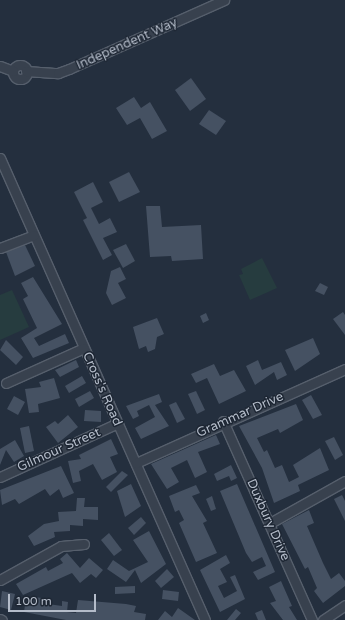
<!DOCTYPE html>
<style>
body{margin:0}
#map{position:relative;width:345px;height:620px;overflow:hidden;background:#242f3e;font-family:"Varela Round",sans-serif}
div>[style]{position:absolute}
[style*='--x']{left:calc(var(--x)*1px);top:calc(var(--y)*1px);width:calc(var(--w)*1px);rotate:calc(var(--a)*1deg)}
.green>*{inset:0;background:#263c3f}
.building>*{inset:0;background:#455162}
.roads{filter:drop-shadow(1px 0 #565f6c) drop-shadow(-1px 0 #565f6c) drop-shadow(0 1px #565f6c) drop-shadow(0 -1px #565f6c)}
.minor>*{height:9px;margin:-4.5px;padding:0 4.5px;transform-origin:4.5px;border-radius:4.5px;background:#38414e}
.minor>.ring{margin:-4.5px;padding:0;box-sizing:content-box;background:none;border:9px solid #38414e;border-radius:50%}
span{translate:-50% -50%;white-space:nowrap;text-align:center;line-height:1.15;-webkit-text-stroke:3px #1d2633;paint-order:stroke}
.street-label{font-size:13px;color:#b4bcc9}
.scale{position:absolute;left:8px;top:594px;width:88px;height:18px;box-sizing:border-box;border:2px solid #b4bcc9;border-top:0;padding-left:5px;font-size:12px;line-height:14px;white-space:nowrap;color:#b4bcc9;-webkit-text-stroke:3px #1d2633;paint-order:stroke}
</style>
<div id="map">
<div class="green">
<i style="clip-path:polygon(262px 258px,277px 288px,250px 300px,239px 275px,243px 274px,241px 269px)"></i>
<i style="clip-path:polygon(12px 290px,29px 327px,0 340px,0 295px)"></i>
</div>
<div class="building">
<i style="clip-path:polygon(191px 78px,206px 99px,190px 111px,175px 90px)"></i>
<i style="clip-path:polygon(134px 97px,141px 108px,150px 102px,167px 131px,152px 139px,140px 118px,127px 125px,116px 108px)"></i>
<i style="clip-path:polygon(209px 110px,226px 121px,216px 135px,199px 124px)"></i>
<i style="clip-path:polygon(129px 172px,140px 192px,119px 202px,109px 182px)"></i>
<i style="clip-path:polygon(93px 182px,103px 202px,91px 208px,99px 224px,110px 218px,117px 232px,103px 238px,112px 255px,103px 260px,83px 220px,87px 218px,74px 192px)"></i>
<i style="clip-path:polygon(146px 206px,160px 206px,162px 227px,201px 225px,203px 259px,172px 261px,171px 256px,150px 257px)"></i>
<i style="clip-path:polygon(126px 244px,135px 261px,123px 268px,113px 250px)"></i>
<i style="clip-path:polygon(25px 245px,35px 266px,15px 276px,6px 252px)"></i>
<i style="clip-path:polygon(120px 267px,126px 279px,118px 283px,126px 298px,112px 305px,106px 293px,111px 271px)"></i>
<i style="clip-path:polygon(33px 277px,62px 324px,34px 338px,39px 346px,65px 334px,69px 343px,33px 358px,21px 338px,37px 328px,23px 299px,28px 296px,21px 283px)"></i>
<i style="clip-path:polygon(320px 283px,328px 287px,324px 295px,315px 291px)"></i>
<i style="clip-path:polygon(343px 312px,345px 315px,345px 335px,333px 319px)"></i>
<i style="clip-path:polygon(206px 313px,209px 320px,203px 323px,200px 316px)"></i>
<i style="clip-path:polygon(157px 318px,164px 334px,157px 337px,155px 349px,148px 352px,146px 346px,139px 349px,133px 327px)"></i>
<i style="clip-path:polygon(313px 338px,320px 354px,295px 371px,285px 350px)"></i>
<i style="clip-path:polygon(6px 340px,23px 357px,16px 365px,0 350px)"></i>
<i style="clip-path:polygon(76px 360px,79px 367px,60px 377px,55px 370px)"></i>
<i style="clip-path:polygon(258px 360px,262px 370px,281px 362px,287px 375px,277px 380px,274px 372px,255px 385px,246px 366px)"></i>
<i style="clip-path:polygon(214px 364px,220px 376px,234px 370px,246px 391px,219px 404px,207px 378px,196px 383px,191px 374px)"></i>
<i style="clip-path:polygon(82px 376px,86px 383px,69px 393px,65px 386px)"></i>
<i style="clip-path:polygon(54px 378px,60px 398px,38px 404px,39px 412px,29px 413px,25px 389px,41px 387px,39px 382px)"></i>
<i style="clip-path:polygon(90px 391px,94px 398px,79px 407px,75px 399px)"></i>
<i style="clip-path:polygon(196px 391px,205px 410px,197px 414px,188px 394px)"></i>
<i style="clip-path:polygon(159px 394px,162px 402px,155px 405px,169px 426px,141px 439px,135px 428px,155px 417px,149px 405px,137px 411px,139px 416px,133px 419px,126px 406px)"></i>
<i style="clip-path:polygon(311px 395px,322px 415px,313px 419px,302px 400px)"></i>
<i style="clip-path:polygon(14px 396px,25px 402px,18px 415px,7px 409px)"></i>
<i style="clip-path:polygon(176px 402px,185px 419px,177px 423px,169px 405px)"></i>
<i style="clip-path:polygon(296px 404px,303px 420px,280px 433px,278px 429px,257px 438px,264px 452px,267px 450px,275px 468px,282px 465px,289px 482px,299px 477px,293px 465px,320px 448px,329px 470px,298px 485px,300px 491px,274px 503px,262px 468px,239px 426px)"></i>
<i style="clip-path:polygon(85px 410px,101px 411px,101px 422px,84px 421px)"></i>
<i style="clip-path:polygon(68px 415px,78px 427px,58px 443px,46px 427px,55px 421px,58px 424px)"></i>
<i style="clip-path:polygon(29px 426px,34px 451px,25px 453px,20px 428px)"></i>
<i style="clip-path:polygon(216px 435px,220px 444px,198px 452px,207px 472px,195px 478px,187px 460px,171px 468px,179px 482px,167px 489px,151px 464px)"></i>
<i style="clip-path:polygon(334px 437px,343px 455px,335px 460px,325px 441px)"></i>
<i style="clip-path:polygon(111px 439px,118px 454px,110px 457px,117px 472px,102px 480px,93px 464px,79px 471px,81px 481px,73px 483px,68px 461px,81px 459px,79px 455px)"></i>
<i style="clip-path:polygon(15px 440px,24px 456px,14px 462px,6px 450px,0 465px,0 449px)"></i>
<i style="clip-path:polygon(231px 465px,237px 478px,231px 481px,229px 476px,217px 481px,214px 474px)"></i>
<i style="clip-path:polygon(61px 466px,74px 493px,63px 498px,59px 489px,50px 496px,45px 489px,19px 504px,15px 499px,2px 505px,0 490px)"></i>
<i style="clip-path:polygon(122px 471px,128px 475px,111px 492px,106px 487px)"></i>
<i style="clip-path:polygon(131px 484px,141px 506px,125px 517px,117px 491px)"></i>
<i style="clip-path:polygon(237px 484px,275px 572px,258px 580px,253px 572px,266px 566px,262px 557px,252px 562px,246px 553px,220px 491px)"></i>
<i style="clip-path:polygon(196px 485px,200px 493px,192px 496px,207px 521px,203px 523px,217px 553px,196px 562px,179px 523px,184px 520px,179px 510px,175px 512px,169px 496px)"></i>
<i style="clip-path:polygon(342px 495px,345px 501px,345px 521px,334px 499px)"></i>
<i style="clip-path:polygon(212px 496px,216px 509px,211px 511px,206px 499px)"></i>
<i style="clip-path:polygon(77px 498px,85px 498px,84px 507px,98px 507px,98px 520px,83px 519px,83px 526px,70px 525px,70px 531px,54px 532px,55px 537px,34px 546px,28px 536px,44px 524px,59px 521px,58px 512px,76px 511px)"></i>
<i style="clip-path:polygon(309px 510px,314px 523px,307px 526px,323px 563px,331px 579px,339px 573px,345px 581px,345px 586px,323px 603px,314px 591px,317px 588px,308px 567px,305px 569px,282px 524px)"></i>
<i style="clip-path:polygon(141px 517px,146px 523px,134px 535px,128px 528px)"></i>
<i style="clip-path:polygon(149px 531px,166px 564px,141px 583px,135px 570px,126px 582px,107px 569px,113px 560px,129px 571px,148px 562px,133px 540px)"></i>
<i style="clip-path:polygon(109px 533px,122px 550px,114px 556px,101px 540px)"></i>
<i style="clip-path:polygon(67px 553px,80px 568px,89px 558px,103px 570px,96px 578px,91px 574px,80px 583px,72px 573px,23px 595px,16px 584px,46px 567px,48px 571px,63px 563px,60px 559px)"></i>
<i style="clip-path:polygon(226px 555px,230px 563px,220px 569px,227px 582px,218px 586px,224px 598px,237px 591px,230px 577px,235px 575px,245px 599px,220px 612px,200px 570px)"></i>
<i style="clip-path:polygon(167px 569px,174px 577px,161px 588px,155px 581px)"></i>
<i style="clip-path:polygon(281px 581px,292px 606px,289px 607px,297px 620px,283px 620px,270px 603px,276px 601px,269px 587px)"></i>
<i style="clip-path:polygon(135px 586px,135px 593px,115px 594px,115px 587px)"></i>
<i style="clip-path:polygon(163px 590px,179px 592px,178px 601px,162px 599px)"></i>
<i style="clip-path:polygon(2px 591px,15px 594px,11px 610px,0 607px)"></i>
<i style="clip-path:polygon(34px 597px,42px 598px,41px 603px,62px 606px,62px 601px,68px 602px,67px 612px,76px 613px,78px 600px,126px 604px,136px 606px,134px 612px,146px 614px,145px 620px,66px 620px,24px 612px,25px 605px,33px 606px)"></i>
<i style="clip-path:polygon(178px 608px,195px 620px,158px 620px,165px 611px,172px 617px)"></i>
<i style="clip-path:polygon(236px 609px,241px 613px,235px 620px,227px 620px)"></i>
<i style="clip-path:polygon(262px 610px,266px 620px,258px 620px,255px 613px)"></i>
</div>
<div class="roads">
<div class="minor">
<i class="ring" style="left:13px;top:65px;width:5px;height:5px"></i>
<i style="--x:0;--y:66;--w:14;--a:21"></i>
<i style="--x:26;--y:71;--w:32;--a:4"></i>
<i style="--x:58;--y:73;--w:12;--a:-20"></i>
<i style="--x:69;--y:69;--w:170;--a:-24"></i>
<i style="--x:0;--y:158;--w:505;--a:66.07"></i>
<i style="--x:0;--y:248;--w:36;--a:-21"></i>
<i style="--x:6;--y:383;--w:85;--a:-24.2"></i>
<i style="--x:223;--y:421;--w:218;--a:65.9"></i>
<i style="--x:136;--y:463;--w:229;--a:-24.2"></i>
<i style="--x:0;--y:477;--w:130;--a:-24.6"></i>
<i style="--x:270;--y:523;--w:86;--a:-29.2"></i>
<i style="--x:0;--y:580;--w:70;--a:-29.1"></i>
<i style="--x:61;--y:546;--w:23;--a:-5"></i>
<i style="--x:0;--y:619;--w:2;--a:27"></i>
<i style="--x:323;--y:620;--w:27;--a:-34"></i>
</div>
</div>
<div class="street-label">
<span style="left:127px;top:44px;rotate:-24deg">Independent Way</span>
<span style="left:102px;top:389px;rotate:66deg">Cross's Road</span>
<span style="left:240px;top:415px;rotate:-24deg">Grammar Drive</span>
<span style="left:59px;top:450px;rotate:-24deg">Gilmour Street</span>
<span style="left:268px;top:520px;rotate:66deg">Duxbury Drive</span>
</div>
<div class="scale">100 m</div>
</div>
